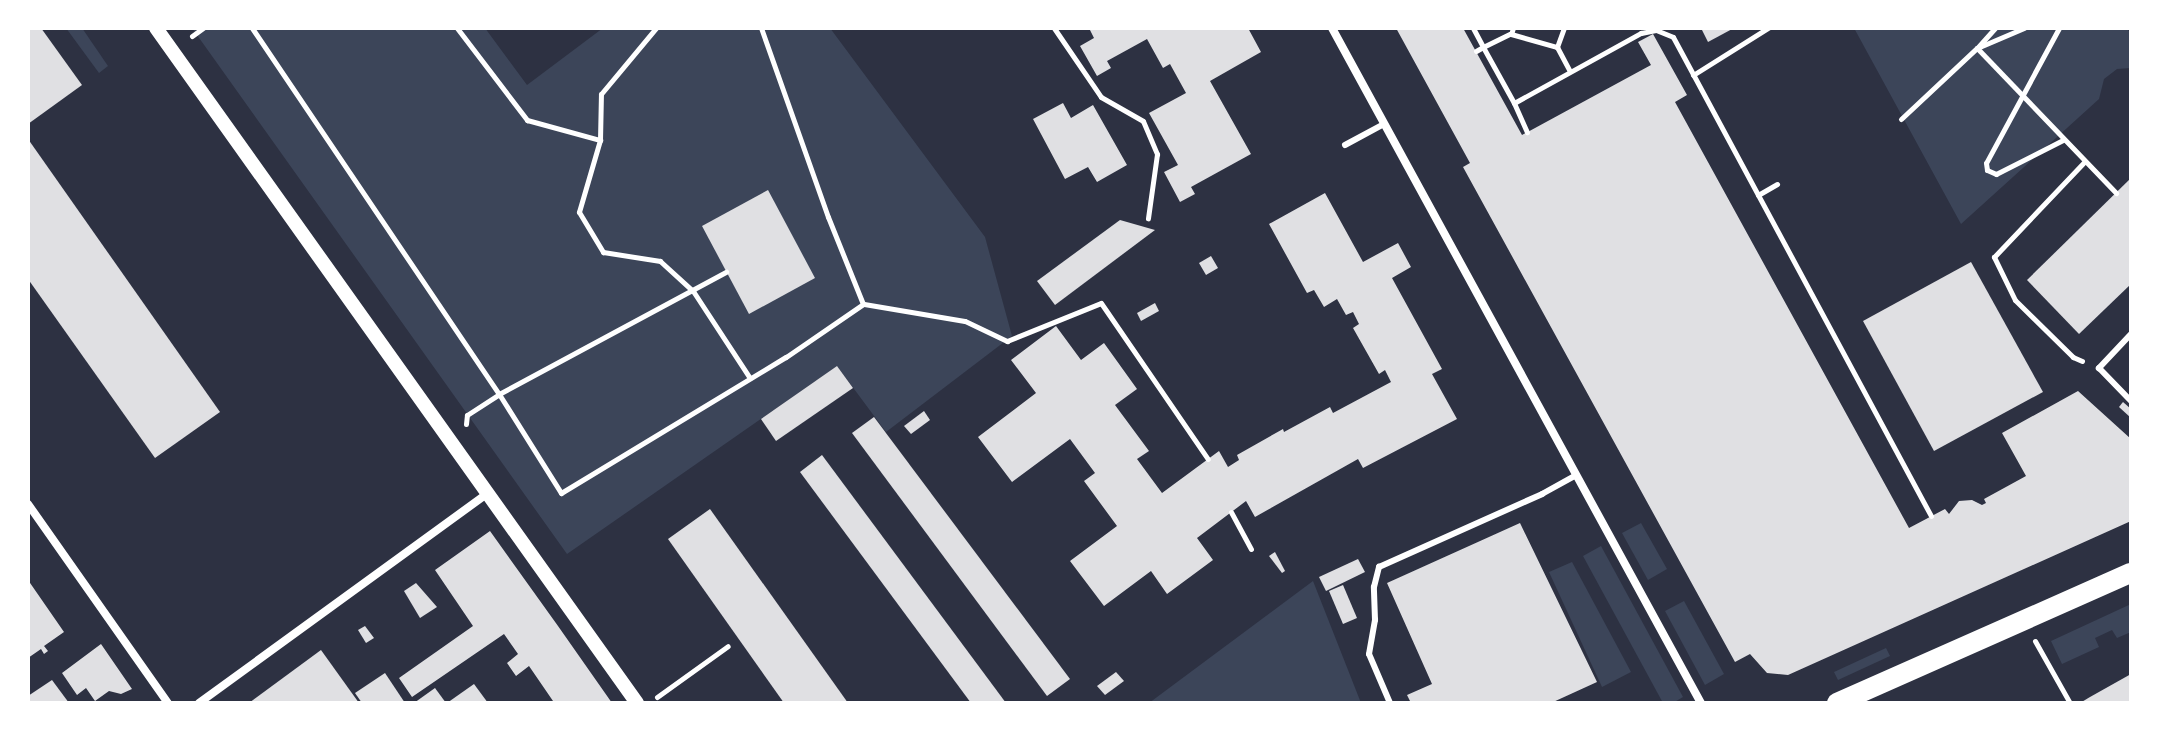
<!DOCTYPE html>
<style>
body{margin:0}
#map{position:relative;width:2159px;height:731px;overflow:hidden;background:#2d3142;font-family:"Public Sans",sans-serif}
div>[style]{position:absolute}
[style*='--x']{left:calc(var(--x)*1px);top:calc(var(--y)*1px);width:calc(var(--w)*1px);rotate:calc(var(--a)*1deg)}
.green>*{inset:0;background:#3c4559}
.building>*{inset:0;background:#e0e0e3}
.path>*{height:5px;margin:-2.5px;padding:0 2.5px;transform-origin:2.5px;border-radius:2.5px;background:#fff}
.service>*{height:6px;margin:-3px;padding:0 3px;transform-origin:3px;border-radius:3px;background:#fff}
.minor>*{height:8px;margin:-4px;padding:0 4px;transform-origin:4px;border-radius:4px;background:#fff}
.tertiary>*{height:14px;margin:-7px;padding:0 7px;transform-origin:7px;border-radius:7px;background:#fff}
.primary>*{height:20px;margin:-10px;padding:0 10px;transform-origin:10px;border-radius:10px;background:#fff}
span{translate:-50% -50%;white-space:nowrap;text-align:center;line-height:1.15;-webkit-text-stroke:6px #fff;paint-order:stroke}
.frame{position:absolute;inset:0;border:30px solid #fff;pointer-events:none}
</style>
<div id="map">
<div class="green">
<i style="clip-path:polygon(66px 28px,82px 28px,108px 66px,99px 73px)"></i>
<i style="clip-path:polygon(192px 28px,485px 28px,527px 85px,603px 28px,830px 28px,985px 237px,1012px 336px,886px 432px,837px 366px,567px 554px)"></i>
<i style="clip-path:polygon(1854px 28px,2126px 28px,2131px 33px,2131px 68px,2117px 69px,2104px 79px,2099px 99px,1961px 224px)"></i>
<i style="clip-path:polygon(1641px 523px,1667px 569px,1648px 580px,1622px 533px)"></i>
<i style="clip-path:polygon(1601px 546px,1683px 697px,1673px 703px,1663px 703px,1583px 556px)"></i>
<i style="clip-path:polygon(1572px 562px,1631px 672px,1602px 687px,1549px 572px)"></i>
<i style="clip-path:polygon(1313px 581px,1361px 703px,1149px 703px)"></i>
<i style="clip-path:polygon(1684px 601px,1724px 674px,1705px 685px,1665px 611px)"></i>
<i style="clip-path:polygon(2131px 604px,2131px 632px,2117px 638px,2112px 630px,2095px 638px,2099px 647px,2062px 664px,2051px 641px)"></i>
<i style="clip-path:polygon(1886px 648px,1890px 656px,1838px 680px,1834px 672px)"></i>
</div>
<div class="building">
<i style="clip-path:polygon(28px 28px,41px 28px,82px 85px,28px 124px)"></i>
<i style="clip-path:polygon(1089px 28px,1248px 28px,1261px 52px,1210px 81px,1251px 154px,1191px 187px,1195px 194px,1180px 202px,1164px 172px,1178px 165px,1149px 113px,1186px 93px,1170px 64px,1163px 68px,1147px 39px,1107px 61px,1111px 68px,1097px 76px,1080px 46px,1094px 38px)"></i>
<i style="clip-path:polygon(1396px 28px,1463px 28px,1522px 135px,1651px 65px,1638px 42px,1653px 34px,1687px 95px,1675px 102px,1909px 528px,1945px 509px,1949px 514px,1959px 501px,1972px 500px,1982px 505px,1986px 503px,1984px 499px,2026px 476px,2002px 433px,2078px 391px,2131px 439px,2131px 521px,1788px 675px,1767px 673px,1750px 654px,1735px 662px,1463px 167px,1470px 163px)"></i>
<i style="clip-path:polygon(1701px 28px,1734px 28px,1708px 42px)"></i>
<i style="clip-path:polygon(1063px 103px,1071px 118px,1093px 105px,1127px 165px,1097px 182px,1088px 167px,1065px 179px,1033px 119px)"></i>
<i style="clip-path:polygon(28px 139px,220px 412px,155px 458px,28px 279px)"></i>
<i style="clip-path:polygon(2131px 178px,2131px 284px,2079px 334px,2027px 280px)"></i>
<i style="clip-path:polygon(768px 190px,815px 278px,749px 314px,702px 226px)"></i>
<i style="clip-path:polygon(1325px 193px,1363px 262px,1398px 243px,1411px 267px,1392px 278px,1442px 369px,1432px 374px,1457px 419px,1363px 468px,1358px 459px,1255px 517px,1246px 501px,1197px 538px,1213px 560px,1167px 594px,1151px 571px,1104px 606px,1070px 561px,1117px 526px,1084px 481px,1095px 473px,1070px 439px,1012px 482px,978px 437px,1036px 393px,1011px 360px,1056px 326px,1081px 360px,1104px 343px,1137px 389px,1115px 405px,1149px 451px,1137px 459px,1162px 493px,1219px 451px,1228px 467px,1239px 460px,1237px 455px,1283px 429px,1284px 432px,1330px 407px,1333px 413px,1391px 382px,1385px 370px,1379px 374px,1353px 328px,1359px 324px,1353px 312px,1346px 315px,1337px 299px,1324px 307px,1314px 290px,1307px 293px,1269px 224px)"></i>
<i style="clip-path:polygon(1120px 220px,1155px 230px,1055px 305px,1037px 281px)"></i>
<i style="clip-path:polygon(1211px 256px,1218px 268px,1206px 275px,1199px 263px)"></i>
<i style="clip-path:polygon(1971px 262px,2043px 392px,1934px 451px,1863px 321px)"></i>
<i style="clip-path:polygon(1155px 303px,1159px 311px,1141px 321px,1137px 313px)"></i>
<i style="clip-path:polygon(837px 366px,853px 388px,776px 441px,761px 419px)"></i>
<i style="clip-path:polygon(2123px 402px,2131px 409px,2131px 418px,2119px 407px)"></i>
<i style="clip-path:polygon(924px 411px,930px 420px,911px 434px,904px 426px)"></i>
<i style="clip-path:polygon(874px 417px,1070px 679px,1047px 696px,852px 433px)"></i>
<i style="clip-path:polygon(822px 455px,1006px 703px,971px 703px,800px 472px)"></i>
<i style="clip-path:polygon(710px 509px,848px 703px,784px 703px,668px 539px)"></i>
<i style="clip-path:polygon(1520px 523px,1597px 682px,1551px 703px,1411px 703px,1407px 695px,1432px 684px,1387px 583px)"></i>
<i style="clip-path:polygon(490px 531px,558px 626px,612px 703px,550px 703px,553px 701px,529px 666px,516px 676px,507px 663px,518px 654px,504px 634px,412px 697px,399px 678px,473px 626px,435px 570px)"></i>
<i style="clip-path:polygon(1275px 552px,1285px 571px,1282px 573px,1269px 556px)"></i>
<i style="clip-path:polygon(1358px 559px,1365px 572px,1326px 591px,1319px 577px)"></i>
<i style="clip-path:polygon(28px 580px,64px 632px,44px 646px,48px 651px,44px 654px,41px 649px,28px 658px)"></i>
<i style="clip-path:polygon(416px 583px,437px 607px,420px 618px,404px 591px)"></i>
<i style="clip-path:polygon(1343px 585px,1357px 618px,1343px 624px,1329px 591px)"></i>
<i style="clip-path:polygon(365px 626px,374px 638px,366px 643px,358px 630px)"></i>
<i style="clip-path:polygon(101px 644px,132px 689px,121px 694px,109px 691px,95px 701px,86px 688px,77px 695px,62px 673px)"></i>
<i style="clip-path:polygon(321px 650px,359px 703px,249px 703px)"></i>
<i style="clip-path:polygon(1116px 672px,1124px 681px,1105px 695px,1097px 686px)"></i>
<i style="clip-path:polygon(385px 673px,405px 703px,362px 703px,355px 693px)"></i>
<i style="clip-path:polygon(2131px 674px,2131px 703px,2080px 703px,2090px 697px)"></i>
<i style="clip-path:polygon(52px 680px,69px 703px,28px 703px,28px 696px)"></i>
<i style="clip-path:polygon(474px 684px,488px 703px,447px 703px)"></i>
<i style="clip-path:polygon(435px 688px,446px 703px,414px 703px)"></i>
</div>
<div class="path">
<i style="--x:252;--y:28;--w:442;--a:56"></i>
<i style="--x:499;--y:394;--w:117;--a:57.9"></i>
<i style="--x:561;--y:493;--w:263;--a:-31.2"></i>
<i style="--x:786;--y:357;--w:93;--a:-34.5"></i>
<i style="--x:863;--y:304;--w:94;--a:-111.9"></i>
<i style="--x:828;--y:217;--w:201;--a:-109.5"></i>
<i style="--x:457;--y:28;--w:116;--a:52.7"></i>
<i style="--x:527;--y:120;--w:76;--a:15.3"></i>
<i style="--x:600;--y:140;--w:75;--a:106.3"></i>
<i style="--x:579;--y:212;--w:47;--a:59"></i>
<i style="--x:603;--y:252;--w:58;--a:9"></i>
<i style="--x:660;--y:261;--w:45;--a:42.3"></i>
<i style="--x:693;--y:291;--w:104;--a:56.8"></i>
<i style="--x:1054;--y:28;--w:83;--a:55.7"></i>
<i style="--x:1101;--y:97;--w:48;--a:29.7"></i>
<i style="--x:1143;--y:121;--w:36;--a:67"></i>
<i style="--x:1157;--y:154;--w:65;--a:98"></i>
<i style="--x:1473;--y:28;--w:21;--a:62"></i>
<i style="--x:1483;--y:47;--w:30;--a:-26"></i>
<i style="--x:1513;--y:28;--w:6;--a:108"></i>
<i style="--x:1511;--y:34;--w:48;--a:15.8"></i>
<i style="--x:1557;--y:47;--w:27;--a:62"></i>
<i style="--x:1995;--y:28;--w:27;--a:132"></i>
<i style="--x:1977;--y:48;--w:201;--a:46.2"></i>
<i style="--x:2059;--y:28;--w:153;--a:118.4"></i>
<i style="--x:1986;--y:163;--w:7;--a:82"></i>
<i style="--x:1987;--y:170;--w:10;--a:24"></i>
<i style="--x:1996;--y:174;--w:75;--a:-26.9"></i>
<i style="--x:192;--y:36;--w:14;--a:-36"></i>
<i style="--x:1557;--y:47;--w:20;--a:-70"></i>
<i style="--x:1476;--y:51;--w:8;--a:-30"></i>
<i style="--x:1483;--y:47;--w:64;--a:61"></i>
<i style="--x:1514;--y:103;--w:145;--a:-28.9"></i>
<i style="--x:1641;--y:33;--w:15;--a:-11"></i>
<i style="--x:1656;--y:30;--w:18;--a:22"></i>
<i style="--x:1673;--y:37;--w:544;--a:61.69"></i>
<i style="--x:1693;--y:75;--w:89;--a:-32.1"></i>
<i style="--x:1514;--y:103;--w:32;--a:66"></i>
<i style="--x:1901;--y:119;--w:104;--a:-43.1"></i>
<i style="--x:1977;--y:48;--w:51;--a:-23.1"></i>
<i style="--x:600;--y:140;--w:46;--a:-88.8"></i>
<i style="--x:601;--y:94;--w:86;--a:-50.2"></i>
<i style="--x:1758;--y:195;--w:22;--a:-30"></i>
<i style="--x:864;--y:304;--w:102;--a:9.6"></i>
<i style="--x:965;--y:321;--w:47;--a:25.5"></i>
<i style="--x:1007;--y:341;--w:101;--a:-22"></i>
<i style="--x:1101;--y:303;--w:189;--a:55.6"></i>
<i style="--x:2082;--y:361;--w:10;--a:-156"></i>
<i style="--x:2073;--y:357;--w:81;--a:-135.5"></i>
<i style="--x:2015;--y:300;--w:48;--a:-116"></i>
<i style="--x:1994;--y:257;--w:132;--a:-46.5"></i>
<i style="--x:466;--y:424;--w:9;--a:-84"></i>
<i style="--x:467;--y:415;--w:38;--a:-33"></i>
<i style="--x:499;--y:394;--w:258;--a:-28.3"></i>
<i style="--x:1231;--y:512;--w:42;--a:61.6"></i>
<i style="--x:2035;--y:641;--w:71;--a:60.6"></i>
<i style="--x:657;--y:697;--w:87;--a:-35.7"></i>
</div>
<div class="service">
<i style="--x:1345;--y:145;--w:44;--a:-28.3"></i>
<i style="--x:2131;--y:334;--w:47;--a:133.3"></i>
<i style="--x:2099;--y:368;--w:46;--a:45.9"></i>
<i style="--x:1390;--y:703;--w:53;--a:-113.2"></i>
<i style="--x:1369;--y:654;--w:35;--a:-80"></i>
<i style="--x:1375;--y:620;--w:33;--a:-92"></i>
<i style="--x:1374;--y:587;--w:21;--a:-76"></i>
<i style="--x:1379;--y:567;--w:179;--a:-24.1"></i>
<i style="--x:1542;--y:494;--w:38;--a:-29"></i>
</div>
<div class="minor">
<i style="--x:1332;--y:28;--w:769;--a:61.34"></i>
<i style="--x:28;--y:504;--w:243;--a:54.9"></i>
<i style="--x:199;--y:703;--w:356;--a:-36"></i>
</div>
<div class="tertiary">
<i style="--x:156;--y:28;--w:829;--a:54.53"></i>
</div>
<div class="primary">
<i style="--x:1837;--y:703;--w:321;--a:-23.9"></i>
</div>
<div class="frame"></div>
</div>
